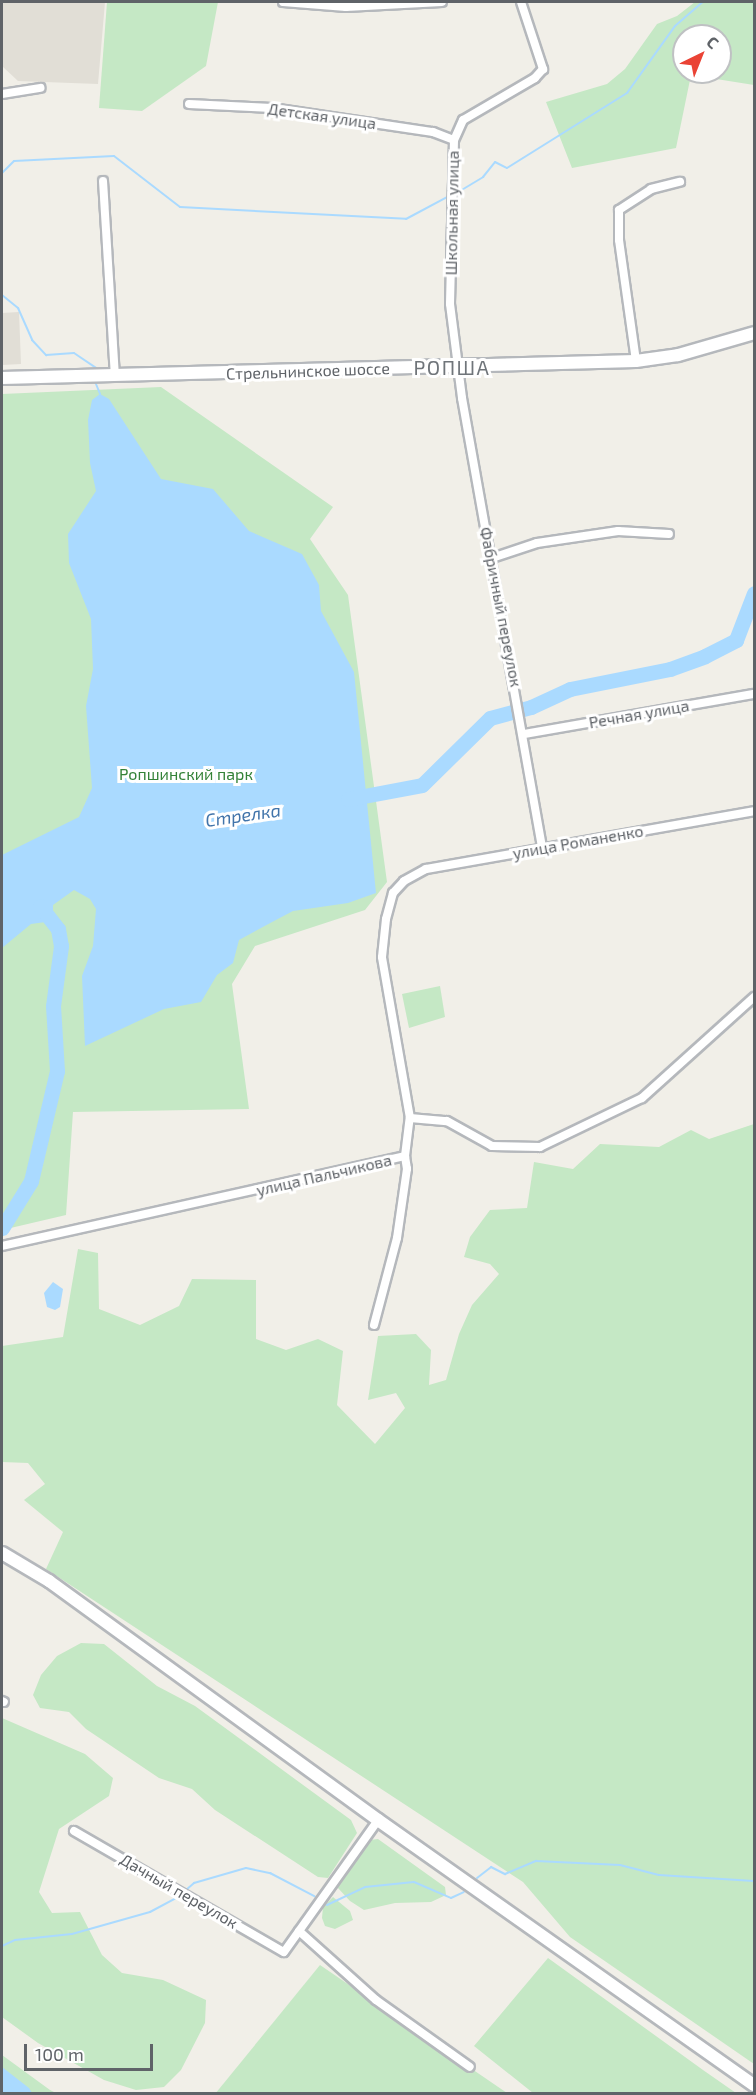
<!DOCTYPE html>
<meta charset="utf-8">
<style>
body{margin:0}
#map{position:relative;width:756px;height:2095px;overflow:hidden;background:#f1efe8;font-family:"Exo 2",sans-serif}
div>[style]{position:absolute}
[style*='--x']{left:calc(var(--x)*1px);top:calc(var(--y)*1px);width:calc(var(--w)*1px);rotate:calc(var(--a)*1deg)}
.education>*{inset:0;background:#e1ded6}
.green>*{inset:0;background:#c5e8c5}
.water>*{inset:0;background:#aadaff}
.stream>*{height:2px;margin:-1px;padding:0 1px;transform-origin:1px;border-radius:1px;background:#aadaff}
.river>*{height:15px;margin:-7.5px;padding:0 7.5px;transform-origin:7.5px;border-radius:7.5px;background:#aadaff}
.roads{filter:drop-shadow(2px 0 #b5b8bc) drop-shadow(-2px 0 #b5b8bc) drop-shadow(0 2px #b5b8bc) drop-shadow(0 -2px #b5b8bc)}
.minor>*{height:8px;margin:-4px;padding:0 4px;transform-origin:4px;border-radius:4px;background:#fff}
.secondary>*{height:12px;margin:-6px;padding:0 6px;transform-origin:6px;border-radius:6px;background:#fff}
span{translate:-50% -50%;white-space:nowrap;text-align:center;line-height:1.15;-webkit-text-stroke:6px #fff;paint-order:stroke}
.street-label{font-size:16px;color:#5f6368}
.park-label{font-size:16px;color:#348238}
.water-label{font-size:18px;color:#4174aa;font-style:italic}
.quarter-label{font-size:20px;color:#70757a;letter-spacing:1.5px}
.frame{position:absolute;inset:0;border:3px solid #5f6368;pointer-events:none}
.north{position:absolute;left:672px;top:24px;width:60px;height:60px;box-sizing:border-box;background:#fff;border:2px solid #bfc1c3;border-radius:50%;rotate:43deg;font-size:16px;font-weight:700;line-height:24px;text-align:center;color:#5f6368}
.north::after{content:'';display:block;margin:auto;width:21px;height:27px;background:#ea4335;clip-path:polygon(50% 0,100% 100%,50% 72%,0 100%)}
.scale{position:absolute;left:24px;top:2044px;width:129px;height:27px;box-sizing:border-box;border:3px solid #5f6368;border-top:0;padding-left:8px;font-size:18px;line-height:21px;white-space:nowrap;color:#5f6368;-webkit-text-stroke:4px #fff;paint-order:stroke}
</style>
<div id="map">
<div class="education">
<i style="clip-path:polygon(2px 2px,105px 2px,98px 84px,18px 81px,2px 66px)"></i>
<i style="clip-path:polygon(19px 312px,21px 364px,2px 365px,2px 313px)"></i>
</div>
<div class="green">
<i style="clip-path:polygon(107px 2px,218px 2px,206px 66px,142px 111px,99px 108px)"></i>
<i style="clip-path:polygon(evenodd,695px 2px,754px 2px,754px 85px,691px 75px,676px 148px,572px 168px,546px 102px,607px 84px,625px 69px,657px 24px,677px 16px,695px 2px,684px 36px,720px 36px,720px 72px,684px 72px,684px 36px)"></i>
<i style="clip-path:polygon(161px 387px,333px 507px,310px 539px,348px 595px,387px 882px,365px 910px,255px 946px,232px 984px,249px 1109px,73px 1112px,66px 1215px,2px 1230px,2px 394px)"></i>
<i style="clip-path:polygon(440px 986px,445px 1017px,409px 1028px,402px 994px)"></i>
<i style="clip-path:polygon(754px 1124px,754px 2064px,570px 1937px,523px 1882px,46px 1569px,63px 1532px,24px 1500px,45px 1484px,28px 1463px,2px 1462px,2px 1346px,63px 1337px,78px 1249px,98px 1253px,99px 1309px,140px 1325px,179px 1306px,192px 1279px,256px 1280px,256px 1339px,286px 1350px,318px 1339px,343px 1351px,337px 1405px,375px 1444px,405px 1408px,396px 1393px,368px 1400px,378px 1336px,416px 1334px,431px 1350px,429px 1385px,446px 1380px,459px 1334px,472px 1305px,499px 1274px,490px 1264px,464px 1257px,470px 1237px,490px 1210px,527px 1208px,534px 1162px,573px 1169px,600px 1144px,659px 1147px,691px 1130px,709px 1139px)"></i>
<i style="clip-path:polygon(81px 1643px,104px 1644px,157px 1686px,195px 1706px,351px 1820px,357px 1833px,328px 1878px,318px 1877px,215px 1810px,192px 1789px,159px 1778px,86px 1729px,69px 1712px,40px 1708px,33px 1695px,41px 1675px,57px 1656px)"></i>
<i style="clip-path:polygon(2px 1718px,85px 1754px,113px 1778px,109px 1796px,59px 1829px,39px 1892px,52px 1913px,80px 1912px,102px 1955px,122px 1973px,163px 1980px,206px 2000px,205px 2023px,181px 2070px,164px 2087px,136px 2090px,104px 2080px,38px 2043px,2px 2017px)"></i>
<i style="clip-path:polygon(378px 1839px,445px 1887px,446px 1895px,431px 1902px,395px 1903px,364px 1910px,350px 1901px,337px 1887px,340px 1879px,370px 1840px)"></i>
<i style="clip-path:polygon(333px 1897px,350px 1911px,353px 1920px,335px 1929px,325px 1926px,322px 1918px,323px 1907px)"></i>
<i style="clip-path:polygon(548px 1958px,703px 2070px,736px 2093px,533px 2093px,474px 2046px)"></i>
<i style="clip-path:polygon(320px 1965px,507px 2093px,215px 2094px)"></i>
<i style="clip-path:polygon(2px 2055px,50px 2090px,56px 2093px,2px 2093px)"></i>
</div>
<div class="water">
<i style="clip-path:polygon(100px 394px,109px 399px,161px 479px,213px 489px,249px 531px,302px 554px,319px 585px,321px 611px,354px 672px,376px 893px,348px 903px,293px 911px,274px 921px,239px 940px,233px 963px,217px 975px,201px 1002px,164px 1009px,85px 1046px,82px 976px,93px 946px,96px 909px,90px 899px,74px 890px,53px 905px,53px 921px,31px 924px,2px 948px,2px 855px,79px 817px,92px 788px,86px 706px,93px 669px,91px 619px,69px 563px,68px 534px,96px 491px,90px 463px,88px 420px,92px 400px)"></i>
<i style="clip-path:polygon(53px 1282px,63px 1289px,60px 1307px,55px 1310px,47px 1307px,44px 1293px)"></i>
<i style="clip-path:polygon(2px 2067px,29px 2088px,32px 2093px,2px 2093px)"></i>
</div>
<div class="stream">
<i style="--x:2;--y:173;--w:17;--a:-45"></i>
<i style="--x:14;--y:161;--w:100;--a:-2.9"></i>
<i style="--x:114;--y:156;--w:83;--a:37.7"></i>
<i style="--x:180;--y:207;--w:226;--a:3"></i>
<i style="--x:406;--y:219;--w:47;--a:-28.2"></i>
<i style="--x:455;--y:194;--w:33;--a:-31"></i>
<i style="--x:483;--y:177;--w:19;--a:-51"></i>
<i style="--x:495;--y:162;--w:13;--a:27"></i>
<i style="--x:507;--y:168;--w:142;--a:-32"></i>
<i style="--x:627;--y:93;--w:82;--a:-54.4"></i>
<i style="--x:675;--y:26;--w:37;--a:-41"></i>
<i style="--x:2;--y:295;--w:21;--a:39"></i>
<i style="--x:18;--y:308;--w:35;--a:66"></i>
<i style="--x:32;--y:340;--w:21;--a:47"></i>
<i style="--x:46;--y:355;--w:28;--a:-4"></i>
<i style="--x:74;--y:353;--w:27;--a:34"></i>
<i style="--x:96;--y:384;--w:11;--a:68"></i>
<i style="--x:477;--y:1878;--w:18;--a:-38"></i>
<i style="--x:491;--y:1867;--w:16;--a:27"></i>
<i style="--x:505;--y:1874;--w:34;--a:-23"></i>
<i style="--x:536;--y:1861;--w:84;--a:2.7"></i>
<i style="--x:620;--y:1865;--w:40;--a:14.4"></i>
<i style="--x:659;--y:1875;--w:95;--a:3.6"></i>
<i style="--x:186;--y:1890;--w:11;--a:-41"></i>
<i style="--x:194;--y:1883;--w:54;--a:-16.1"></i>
<i style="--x:246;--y:1868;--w:25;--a:12"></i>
<i style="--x:270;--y:1873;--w:50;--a:27.6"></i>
<i style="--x:327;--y:1905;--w:42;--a:-25.3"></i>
<i style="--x:365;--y:1887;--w:49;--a:-5.8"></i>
<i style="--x:414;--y:1882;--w:40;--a:23.4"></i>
<i style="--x:451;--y:1898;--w:14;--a:-25"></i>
<i style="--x:2;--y:1946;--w:14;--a:-25"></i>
<i style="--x:15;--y:1940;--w:57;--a:-6"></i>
<i style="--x:72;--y:1934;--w:81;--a:-15.8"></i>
<i style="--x:150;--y:1912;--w:32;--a:-28"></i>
</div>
<div class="river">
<i style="--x:348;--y:799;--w:75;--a:-10.7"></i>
<i style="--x:422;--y:785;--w:95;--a:-44.6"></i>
<i style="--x:490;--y:718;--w:42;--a:-15"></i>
<i style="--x:531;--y:707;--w:43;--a:-24.8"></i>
<i style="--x:570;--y:689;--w:102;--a:-11.3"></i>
<i style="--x:670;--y:669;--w:37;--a:-20"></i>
<i style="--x:705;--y:656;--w:35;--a:-27"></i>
<i style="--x:736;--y:640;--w:50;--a:-69"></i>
<i style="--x:2;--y:1228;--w:55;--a:-58.3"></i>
<i style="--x:31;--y:1181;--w:113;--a:-76.7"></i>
<i style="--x:57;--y:1071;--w:65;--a:-93.5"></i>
<i style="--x:53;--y:1006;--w:61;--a:-82.4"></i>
<i style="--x:61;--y:946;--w:17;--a:-100"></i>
<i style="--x:58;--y:929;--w:29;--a:-128"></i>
</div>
<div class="roads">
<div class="minor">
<i style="--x:283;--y:2;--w:63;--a:4.5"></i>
<i style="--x:346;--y:7;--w:96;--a:-3"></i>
<i style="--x:521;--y:2;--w:71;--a:71.8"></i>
<i style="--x:543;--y:69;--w:12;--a:132"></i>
<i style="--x:535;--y:78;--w:83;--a:149.7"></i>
<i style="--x:463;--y:120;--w:22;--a:114"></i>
<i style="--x:454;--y:140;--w:164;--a:91.4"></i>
<i style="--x:450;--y:304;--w:95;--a:82.7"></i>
<i style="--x:462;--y:398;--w:457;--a:79.9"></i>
<i style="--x:2;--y:94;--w:39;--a:-9"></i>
<i style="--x:189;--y:104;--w:83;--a:2.8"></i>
<i style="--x:272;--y:108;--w:163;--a:8.5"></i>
<i style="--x:433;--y:132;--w:22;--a:21"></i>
<i style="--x:103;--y:181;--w:195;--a:86.5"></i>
<i style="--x:636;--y:361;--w:122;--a:-98"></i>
<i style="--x:619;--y:240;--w:30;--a:-90"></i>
<i style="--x:619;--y:210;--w:38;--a:-33"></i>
<i style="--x:651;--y:189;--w:30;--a:-14"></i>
<i style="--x:492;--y:558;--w:47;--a:-18.4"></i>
<i style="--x:537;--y:543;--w:82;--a:-8.4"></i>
<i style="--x:618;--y:531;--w:51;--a:3.4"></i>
<i style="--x:524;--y:734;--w:233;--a:-9.9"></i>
<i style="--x:410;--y:1118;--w:37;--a:5"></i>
<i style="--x:447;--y:1121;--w:51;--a:29.1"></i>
<i style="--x:492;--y:1146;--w:48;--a:1.2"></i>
<i style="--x:540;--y:1147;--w:113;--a:-25.7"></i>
<i style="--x:642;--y:1098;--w:151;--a:-42"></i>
<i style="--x:2;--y:1246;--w:413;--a:-12.6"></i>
<i style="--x:405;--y:1156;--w:38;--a:-83"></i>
<i style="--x:410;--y:1118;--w:163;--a:-99.9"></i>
<i style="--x:382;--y:957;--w:38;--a:-84"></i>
<i style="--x:386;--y:919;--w:27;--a:-75"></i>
<i style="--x:393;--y:893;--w:16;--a:-47"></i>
<i style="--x:404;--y:881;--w:25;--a:-29"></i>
<i style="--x:426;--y:869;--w:333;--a:-10"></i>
<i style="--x:374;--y:1325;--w:90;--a:-75.2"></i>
<i style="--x:397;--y:1238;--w:70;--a:-81.8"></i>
<i style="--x:407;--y:1169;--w:13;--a:-99"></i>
<i style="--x:2;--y:1701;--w:2;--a:27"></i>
<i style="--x:74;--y:1831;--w:242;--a:30"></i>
<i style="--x:284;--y:1952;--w:162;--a:-54.5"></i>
<i style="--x:299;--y:1931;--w:103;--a:41.9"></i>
<i style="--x:376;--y:2000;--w:115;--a:35.5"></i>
</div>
<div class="secondary">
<i style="--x:2;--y:378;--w:634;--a:-1.54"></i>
<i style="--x:636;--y:361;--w:42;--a:-8.1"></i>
<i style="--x:678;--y:355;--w:79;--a:-16.1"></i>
<i style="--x:2;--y:1553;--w:55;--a:30.8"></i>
<i style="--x:49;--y:1581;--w:407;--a:36"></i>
<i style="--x:378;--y:1820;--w:460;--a:35.2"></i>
</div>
</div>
<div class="street-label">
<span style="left:322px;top:116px;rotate:8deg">Детская улица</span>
<span style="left:452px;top:213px;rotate:-89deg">Школьная улица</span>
<span style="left:308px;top:371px;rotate:-2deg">Стрельнинское шоссе</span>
<span style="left:501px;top:607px;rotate:79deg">Фабричный переулок</span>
<span style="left:639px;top:714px;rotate:-10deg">Речная улица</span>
<span style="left:578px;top:842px;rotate:-10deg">улица Романенко</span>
<span style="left:324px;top:1175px;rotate:-13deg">улица Пальчикова</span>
<span style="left:179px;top:1891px;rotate:30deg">Дачный переулок</span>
</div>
<div class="park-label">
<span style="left:186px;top:774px">Ропшинский парк</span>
</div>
<div class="water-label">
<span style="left:243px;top:815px;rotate:-8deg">Стрелка</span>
</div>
<div class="quarter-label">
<span style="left:452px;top:367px">РОПША</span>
</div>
<div class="frame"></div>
<div class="north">С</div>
<div class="scale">100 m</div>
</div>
